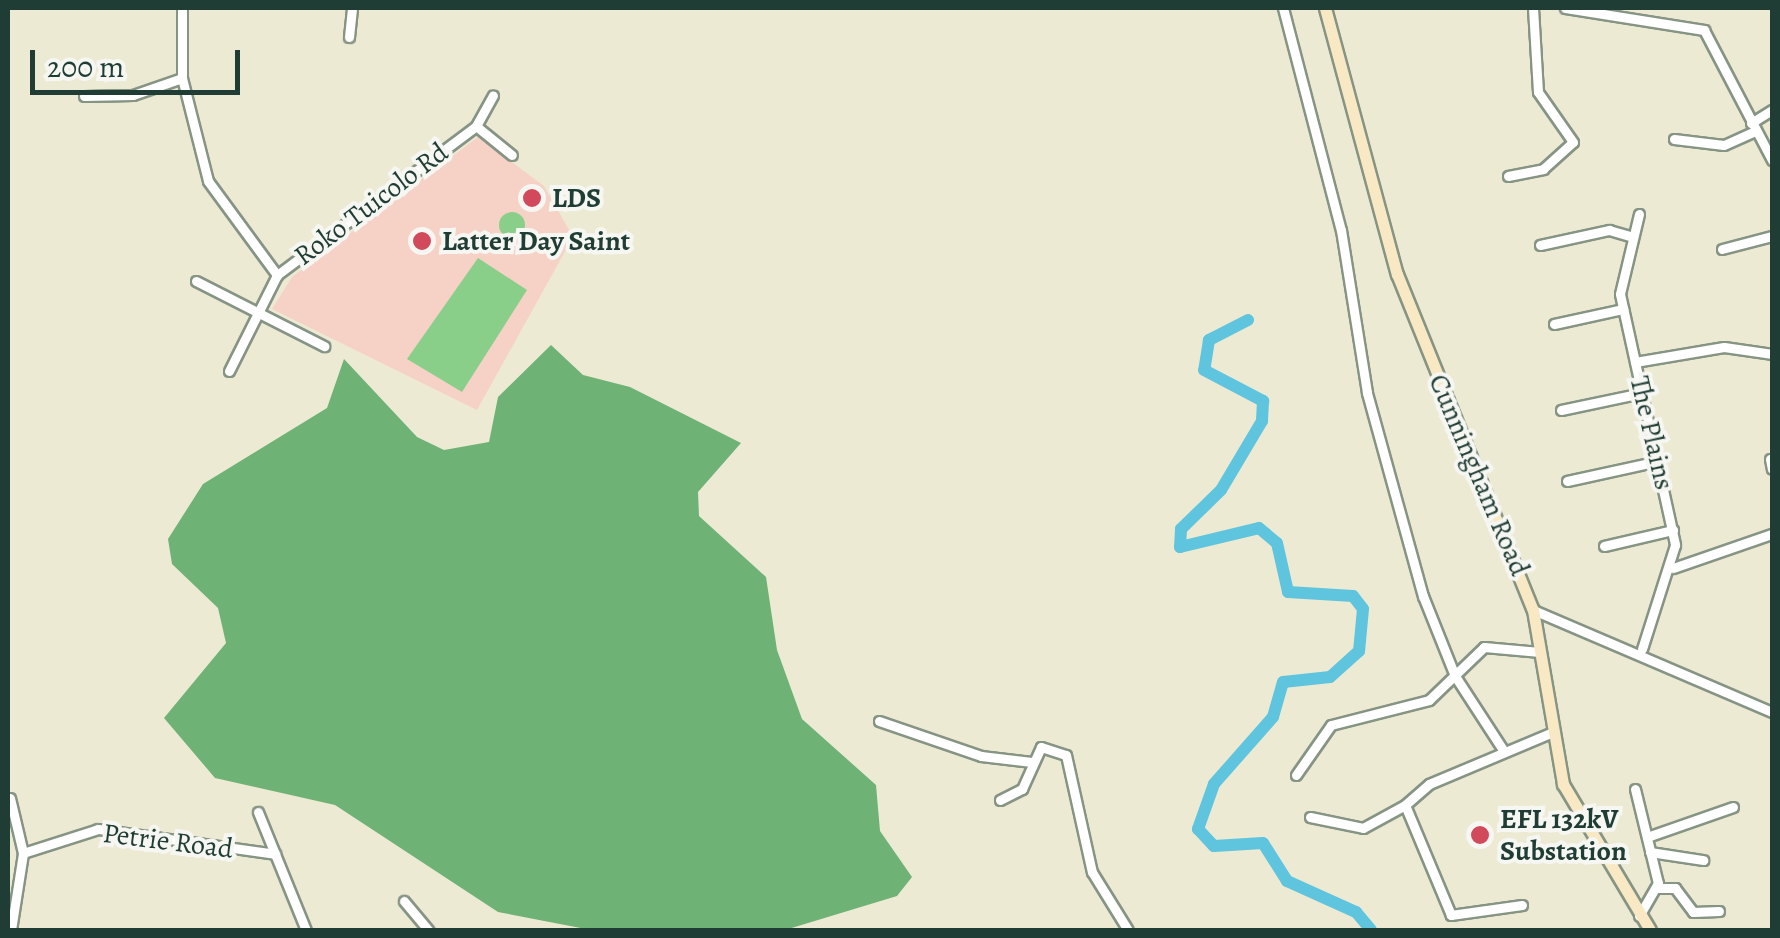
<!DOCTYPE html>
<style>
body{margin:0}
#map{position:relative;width:1780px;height:938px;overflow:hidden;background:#edead4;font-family:Alegreya,serif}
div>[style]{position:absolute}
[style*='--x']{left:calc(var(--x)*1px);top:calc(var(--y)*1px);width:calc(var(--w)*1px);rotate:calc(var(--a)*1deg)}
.built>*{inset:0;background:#f6d1c5}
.green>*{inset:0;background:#89cf89}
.round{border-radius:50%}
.forest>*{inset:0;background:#6eb275}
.river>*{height:12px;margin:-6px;padding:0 6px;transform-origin:6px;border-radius:6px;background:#5fc4dd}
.roads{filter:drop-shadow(2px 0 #869484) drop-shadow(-2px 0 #869484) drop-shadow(0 2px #869484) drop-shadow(0 -2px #869484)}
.minor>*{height:9px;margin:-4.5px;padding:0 4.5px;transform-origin:4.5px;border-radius:4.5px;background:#fff}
.secondary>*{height:11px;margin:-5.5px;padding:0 5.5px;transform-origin:5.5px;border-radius:5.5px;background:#f8e8c3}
.dots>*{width:28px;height:28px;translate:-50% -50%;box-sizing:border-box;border:5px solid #f6f6f2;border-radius:50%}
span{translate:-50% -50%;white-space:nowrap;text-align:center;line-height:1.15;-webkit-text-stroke:8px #f6f6f2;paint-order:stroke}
.poi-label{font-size:28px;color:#1f3d34;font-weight:700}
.left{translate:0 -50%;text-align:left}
.street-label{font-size:28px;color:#1f3d34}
.frame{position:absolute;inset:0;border:10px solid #1f3d34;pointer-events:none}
.scale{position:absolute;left:30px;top:50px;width:210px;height:45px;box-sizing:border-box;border:5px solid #1f3d34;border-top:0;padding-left:12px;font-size:30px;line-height:35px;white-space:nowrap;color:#1f3d34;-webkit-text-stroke:8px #f6f6f2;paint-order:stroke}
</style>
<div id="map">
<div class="built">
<i style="clip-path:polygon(478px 137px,544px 186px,573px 237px,477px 410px,272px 309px,292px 277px)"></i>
</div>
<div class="green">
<i class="round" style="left:499px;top:212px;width:26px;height:26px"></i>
<i style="clip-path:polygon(478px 258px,527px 290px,462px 392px,407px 359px)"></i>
</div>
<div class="forest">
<i style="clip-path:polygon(551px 345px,583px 375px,630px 387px,741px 443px,698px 492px,699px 516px,766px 577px,777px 650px,802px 719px,876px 785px,880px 831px,912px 877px,897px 896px,785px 930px,591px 930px,498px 912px,335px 805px,215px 778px,164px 718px,226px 643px,218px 608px,172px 564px,168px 539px,203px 484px,327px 408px,344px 359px,417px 437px,444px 450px,489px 442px,498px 397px)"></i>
</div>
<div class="river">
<i style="--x:1248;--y:320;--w:44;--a:152.9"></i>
<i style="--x:1209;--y:340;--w:30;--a:99"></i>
<i style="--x:1204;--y:370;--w:67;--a:27.7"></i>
<i style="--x:1263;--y:401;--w:20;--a:93"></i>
<i style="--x:1262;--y:421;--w:80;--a:120.7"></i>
<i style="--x:1221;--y:490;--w:56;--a:135.7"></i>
<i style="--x:1181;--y:529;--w:18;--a:93"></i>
<i style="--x:1180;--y:547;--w:81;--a:-13.5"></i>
<i style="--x:1259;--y:528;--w:23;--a:40"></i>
<i style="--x:1277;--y:543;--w:50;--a:77.3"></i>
<i style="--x:1288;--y:592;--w:65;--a:3.5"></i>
<i style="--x:1353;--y:596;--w:16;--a:52"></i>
<i style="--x:1363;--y:609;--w:42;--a:95.4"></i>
<i style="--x:1359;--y:651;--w:39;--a:138"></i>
<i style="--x:1330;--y:677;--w:47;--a:173.9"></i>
<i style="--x:1283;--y:682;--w:36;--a:106"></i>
<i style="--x:1273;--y:717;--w:89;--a:131.4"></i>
<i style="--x:1214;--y:784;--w:48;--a:109.6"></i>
<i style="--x:1198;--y:829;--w:23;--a:47"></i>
<i style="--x:1214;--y:846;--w:49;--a:-3.5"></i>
<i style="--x:1263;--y:843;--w:45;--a:57.7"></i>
<i style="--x:1287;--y:881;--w:76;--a:24.2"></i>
<i style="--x:1356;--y:912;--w:23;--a:50"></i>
</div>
<div class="roads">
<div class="minor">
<i style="--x:182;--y:8;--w:70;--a:90"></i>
<i style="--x:182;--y:78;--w:106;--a:75.8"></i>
<i style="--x:208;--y:181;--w:117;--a:53.7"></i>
<i style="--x:1283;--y:8;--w:229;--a:75.4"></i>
<i style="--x:1341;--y:230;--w:165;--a:80.9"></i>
<i style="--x:1367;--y:393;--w:211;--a:74.6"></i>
<i style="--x:1423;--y:596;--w:86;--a:68.2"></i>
<i style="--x:1455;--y:676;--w:88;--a:57"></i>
<i style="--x:1565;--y:8;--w:141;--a:9"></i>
<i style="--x:1704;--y:30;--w:147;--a:62.4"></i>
<i style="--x:349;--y:37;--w:29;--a:-84"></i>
<i style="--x:84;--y:96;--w:49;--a:-1.2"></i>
<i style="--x:133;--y:95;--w:52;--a:-19.1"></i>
<i style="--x:1751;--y:123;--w:25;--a:-32"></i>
<i style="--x:476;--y:126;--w:46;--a:38.9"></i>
<i style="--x:1674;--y:139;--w:50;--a:6.8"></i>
<i style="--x:1724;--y:145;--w:32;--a:-24"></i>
<i style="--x:1508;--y:176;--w:36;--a:-11"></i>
<i style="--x:1543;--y:169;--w:40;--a:-42"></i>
<i style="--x:1573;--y:142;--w:61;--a:-125"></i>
<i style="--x:1538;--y:92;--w:84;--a:-93.4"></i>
<i style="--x:1639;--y:214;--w:82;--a:103.4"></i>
<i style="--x:1620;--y:294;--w:257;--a:77.6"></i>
<i style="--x:1675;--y:545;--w:109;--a:107.6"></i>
<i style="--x:1540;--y:245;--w:71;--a:-12.3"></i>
<i style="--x:1609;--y:230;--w:22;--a:16"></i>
<i style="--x:1722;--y:249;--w:52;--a:-14.6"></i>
<i style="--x:196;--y:281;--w:144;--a:26.9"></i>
<i style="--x:1554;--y:324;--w:71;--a:-12.3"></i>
<i style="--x:1635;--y:362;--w:90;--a:-9.6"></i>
<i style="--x:1724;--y:347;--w:49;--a:8.3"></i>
<i style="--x:229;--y:371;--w:107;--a:-63.4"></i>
<i style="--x:277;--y:275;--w:249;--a:-36.8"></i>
<i style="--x:476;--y:126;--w:35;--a:-61"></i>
<i style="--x:1561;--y:410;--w:83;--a:-11.9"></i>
<i style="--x:1770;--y:459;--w:10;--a:79"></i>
<i style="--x:1567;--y:481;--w:93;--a:-12.4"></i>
<i style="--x:1604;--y:546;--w:71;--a:-13.1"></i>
<i style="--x:1673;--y:568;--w:105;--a:-19"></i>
<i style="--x:1533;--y:610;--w:260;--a:23.1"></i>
<i style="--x:879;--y:721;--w:108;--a:18.9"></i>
<i style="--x:981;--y:756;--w:51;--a:6.7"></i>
<i style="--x:1296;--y:775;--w:61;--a:-55"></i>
<i style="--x:1331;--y:725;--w:101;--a:-14.3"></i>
<i style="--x:1429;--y:700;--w:76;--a:-43.9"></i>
<i style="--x:1484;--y:647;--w:56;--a:5.1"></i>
<i style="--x:1635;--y:789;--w:97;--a:76.3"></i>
<i style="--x:1658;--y:883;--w:38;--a:120"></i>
<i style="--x:10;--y:798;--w:57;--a:76.7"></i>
<i style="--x:1000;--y:800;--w:25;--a:-27"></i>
<i style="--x:1022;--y:789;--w:46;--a:-65.7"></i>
<i style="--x:1041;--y:747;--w:26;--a:18"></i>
<i style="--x:1066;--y:755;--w:120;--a:77.5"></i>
<i style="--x:1092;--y:872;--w:68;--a:58.2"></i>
<i style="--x:258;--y:812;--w:127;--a:67.9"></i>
<i style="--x:1310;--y:817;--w:54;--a:11.7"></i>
<i style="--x:1363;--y:828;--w:48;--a:-28.7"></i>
<i style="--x:1647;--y:837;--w:91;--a:-19.2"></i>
<i style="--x:1650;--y:852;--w:54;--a:8.6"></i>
<i style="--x:1657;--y:888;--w:18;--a:0"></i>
<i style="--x:1675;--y:888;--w:30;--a:53"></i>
<i style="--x:1693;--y:912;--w:26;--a:-2"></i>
<i style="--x:404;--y:901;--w:38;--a:50"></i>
<i style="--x:1522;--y:905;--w:72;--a:172"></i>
<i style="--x:1451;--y:915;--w:119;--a:-112.7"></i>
<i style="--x:1405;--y:805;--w:32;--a:-41"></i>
<i style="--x:1429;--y:784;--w:134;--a:-22.8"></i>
<i style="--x:11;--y:930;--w:78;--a:-81.1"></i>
<i style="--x:23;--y:853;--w:79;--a:-17.7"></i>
<i style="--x:98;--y:829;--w:179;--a:8"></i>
</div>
<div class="secondary">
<i style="--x:1325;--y:8;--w:276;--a:74.9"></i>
<i style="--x:1397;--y:274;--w:362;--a:68"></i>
<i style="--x:1533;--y:610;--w:177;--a:80.2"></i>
<i style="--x:1563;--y:784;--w:170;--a:59.2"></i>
</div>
</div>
<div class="dots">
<i style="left:532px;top:198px;background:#d1495b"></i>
<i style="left:422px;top:241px;background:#d1495b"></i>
<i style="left:1480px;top:835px;background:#d1495b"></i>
</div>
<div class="poi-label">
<span class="left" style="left:552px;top:198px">LDS</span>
<span class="left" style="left:442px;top:241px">Latter Day Saint</span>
<span class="left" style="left:1500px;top:835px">EFL 132kV<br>Substation</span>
</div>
<div class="street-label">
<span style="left:371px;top:204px;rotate:-37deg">Roko Tuicolo Rd</span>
<span style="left:1652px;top:433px;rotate:77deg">The Plains</span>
<span style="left:1479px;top:475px;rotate:67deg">Cunningham Road</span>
<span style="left:168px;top:841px;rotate:7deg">Petrie Road</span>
</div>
<div class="frame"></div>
<div class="scale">200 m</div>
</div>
